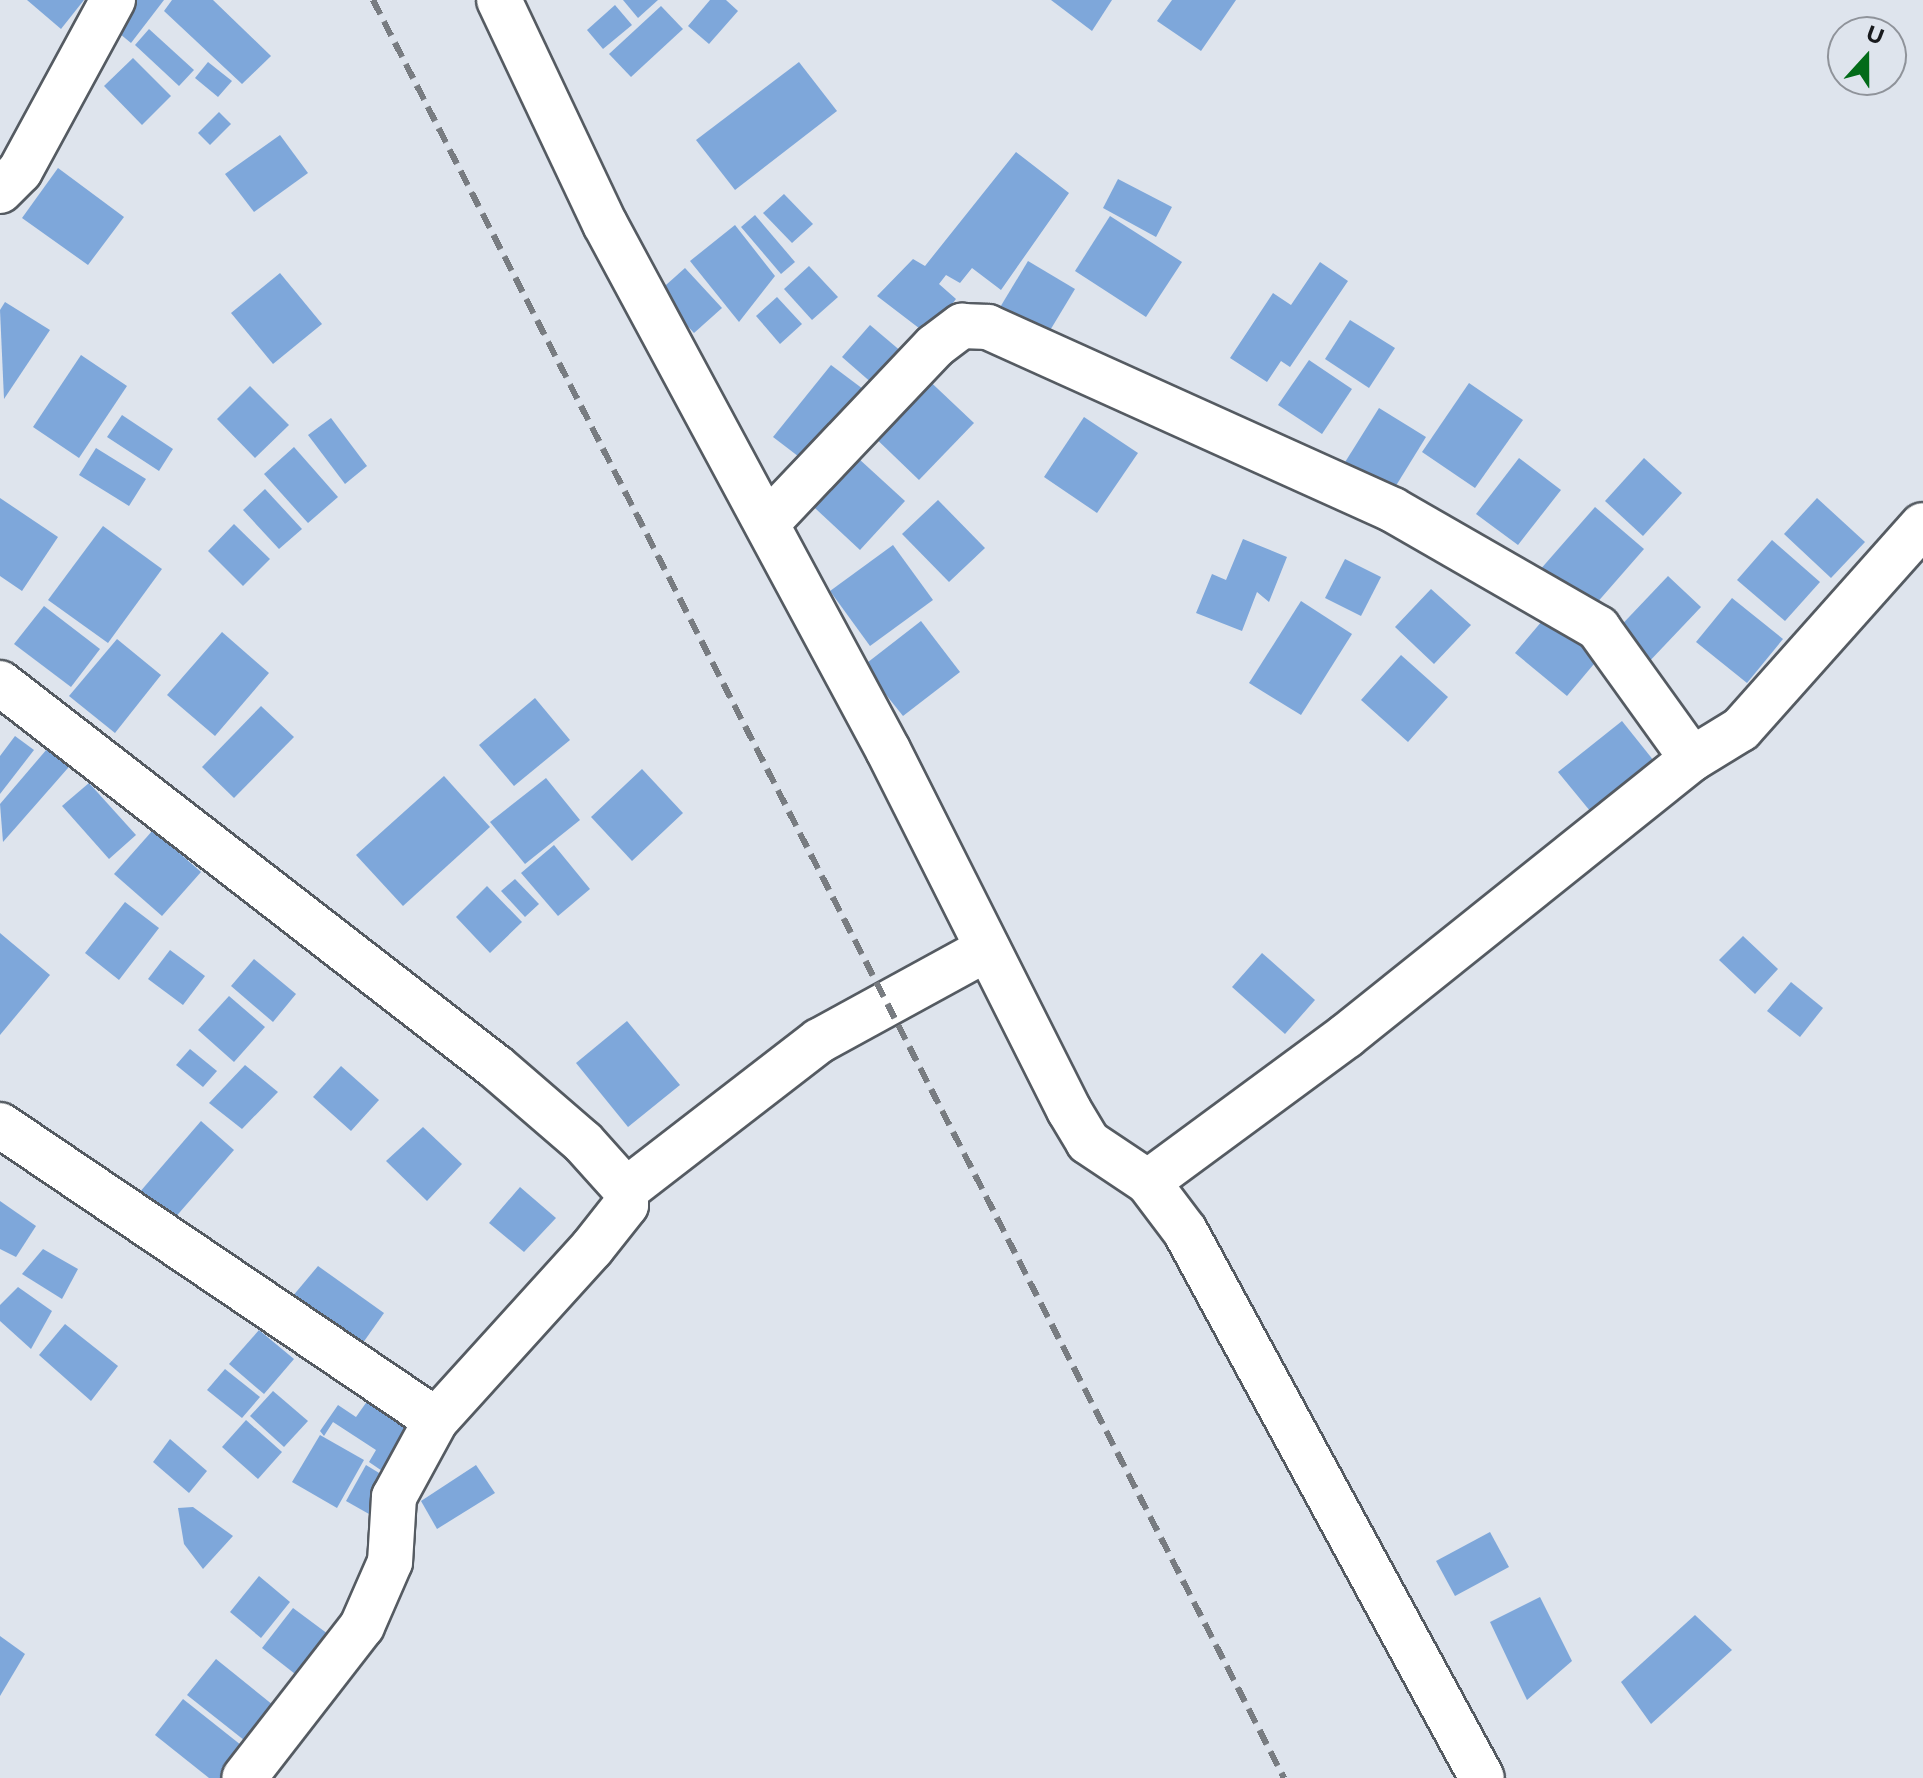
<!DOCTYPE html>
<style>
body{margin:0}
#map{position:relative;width:1923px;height:1778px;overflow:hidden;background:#dee4ed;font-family:Montserrat,sans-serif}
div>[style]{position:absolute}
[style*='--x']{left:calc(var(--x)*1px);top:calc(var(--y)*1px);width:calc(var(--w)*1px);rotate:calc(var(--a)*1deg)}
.building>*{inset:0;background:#7ea7da}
.roads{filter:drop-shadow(2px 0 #555b62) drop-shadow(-2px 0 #555b62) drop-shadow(0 2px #555b62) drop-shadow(0 -2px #555b62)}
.minor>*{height:44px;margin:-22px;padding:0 22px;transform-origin:22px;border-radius:22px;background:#fff}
.rail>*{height:6px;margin-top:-3px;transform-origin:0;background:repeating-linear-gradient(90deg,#787c81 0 16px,transparent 0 24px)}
span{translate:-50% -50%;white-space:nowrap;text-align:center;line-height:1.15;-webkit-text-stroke:8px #dee4ed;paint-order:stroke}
.north{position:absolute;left:1827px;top:16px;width:80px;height:80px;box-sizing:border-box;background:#dee4ed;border:2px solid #8f939a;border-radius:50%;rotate:21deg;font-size:22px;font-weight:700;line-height:32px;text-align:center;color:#181a1d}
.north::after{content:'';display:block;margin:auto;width:28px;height:36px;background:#026b19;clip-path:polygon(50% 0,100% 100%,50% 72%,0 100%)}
</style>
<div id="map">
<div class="building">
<i style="clip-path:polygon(27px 0,84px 0,61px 29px)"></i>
<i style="clip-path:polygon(136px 0,164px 0,131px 43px,114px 29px)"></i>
<i style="clip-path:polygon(172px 0,213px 0,271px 56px,242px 84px,164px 11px)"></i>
<i style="clip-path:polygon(623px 0,658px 0,638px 18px)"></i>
<i style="clip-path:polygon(710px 0,726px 0,738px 11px,709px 44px,688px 26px)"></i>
<i style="clip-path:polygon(1051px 0,1112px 0,1092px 31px)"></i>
<i style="clip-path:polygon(1172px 0,1236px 0,1201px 51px,1157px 21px)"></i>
<i style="clip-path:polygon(615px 5px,632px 25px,603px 49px,587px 30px)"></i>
<i style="clip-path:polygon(661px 6px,683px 29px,631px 77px,609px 54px)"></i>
<i style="clip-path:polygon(149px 29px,194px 70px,179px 86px,135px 45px)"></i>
<i style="clip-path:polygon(133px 58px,171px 96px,142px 125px,104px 86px)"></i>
<i style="clip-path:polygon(208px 62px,232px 81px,218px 97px,195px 78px)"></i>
<i style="clip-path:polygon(799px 62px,837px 111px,735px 190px,696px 140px)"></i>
<i style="clip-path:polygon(219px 112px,231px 124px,210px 145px,198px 133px)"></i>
<i style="clip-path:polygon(280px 135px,308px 173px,254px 212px,225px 174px)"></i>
<i style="clip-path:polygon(1016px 152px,1069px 193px,1001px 290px,972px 268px,960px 283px,946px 275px,939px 284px,956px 299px,928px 335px,877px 296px,913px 259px,925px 266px)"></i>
<i style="clip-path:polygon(58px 168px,124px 217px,88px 265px,22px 218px)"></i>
<i style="clip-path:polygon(1118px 179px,1172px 207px,1156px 237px,1103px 208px)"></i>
<i style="clip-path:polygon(784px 194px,813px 224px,792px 243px,763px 213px)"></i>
<i style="clip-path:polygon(755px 215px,795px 262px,781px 274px,741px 227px)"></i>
<i style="clip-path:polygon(1110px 216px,1182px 262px,1146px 317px,1075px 271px)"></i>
<i style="clip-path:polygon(735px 225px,775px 276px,739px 322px,690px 261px)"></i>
<i style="clip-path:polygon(1028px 261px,1075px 289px,1040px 347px,993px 319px)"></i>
<i style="clip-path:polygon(1320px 262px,1348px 281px,1290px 367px,1281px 361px,1267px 382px,1230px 358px,1273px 293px,1291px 305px)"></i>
<i style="clip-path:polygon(809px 266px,838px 297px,812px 320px,784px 289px)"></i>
<i style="clip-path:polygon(685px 268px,722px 308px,694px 333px,657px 293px)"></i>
<i style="clip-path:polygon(280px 273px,322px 324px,273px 364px,231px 313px)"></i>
<i style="clip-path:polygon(777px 297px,802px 324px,780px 344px,756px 316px)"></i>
<i style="clip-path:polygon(5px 302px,50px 330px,4px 399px,0 310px)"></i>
<i style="clip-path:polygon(1350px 320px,1395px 348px,1369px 388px,1325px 359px)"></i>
<i style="clip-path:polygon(870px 325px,909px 358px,881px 391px,842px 357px)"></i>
<i style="clip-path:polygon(81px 355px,127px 386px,79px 458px,33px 427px)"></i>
<i style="clip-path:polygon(1309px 360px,1352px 389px,1322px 434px,1278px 405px)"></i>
<i style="clip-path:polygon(831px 365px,863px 389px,811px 466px,773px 437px)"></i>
<i style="clip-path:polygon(920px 372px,974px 423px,919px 480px,866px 429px)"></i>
<i style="clip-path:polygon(1469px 383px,1523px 420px,1475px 488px,1422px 452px)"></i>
<i style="clip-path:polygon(250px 386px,289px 425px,255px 458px,217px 419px)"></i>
<i style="clip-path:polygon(1379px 408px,1426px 437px,1389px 497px,1342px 467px)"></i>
<i style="clip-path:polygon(122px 415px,173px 449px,159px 471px,107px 437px)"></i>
<i style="clip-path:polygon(1084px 417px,1138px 453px,1097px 513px,1044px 477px)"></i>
<i style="clip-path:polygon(331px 418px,367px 466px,345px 484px,308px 435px)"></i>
<i style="clip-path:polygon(294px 447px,338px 497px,308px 523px,264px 474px)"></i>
<i style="clip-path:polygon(96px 448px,146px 479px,129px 506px,79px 475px)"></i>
<i style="clip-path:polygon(847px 448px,905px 501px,860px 550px,802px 496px)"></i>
<i style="clip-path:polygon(1519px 458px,1561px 490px,1518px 545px,1476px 514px)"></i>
<i style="clip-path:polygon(1644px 458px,1682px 493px,1643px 536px,1605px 501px)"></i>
<i style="clip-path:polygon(265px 489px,302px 529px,279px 549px,243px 510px)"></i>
<i style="clip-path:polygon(0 498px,58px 537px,22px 591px,0 576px)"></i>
<i style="clip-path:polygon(1817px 498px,1865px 542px,1831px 578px,1784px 534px)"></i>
<i style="clip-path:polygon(938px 500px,985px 548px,949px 582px,902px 534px)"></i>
<i style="clip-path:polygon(1595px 507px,1644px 549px,1588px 613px,1539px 571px)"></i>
<i style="clip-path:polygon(234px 524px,270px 559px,243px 586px,208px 551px)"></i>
<i style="clip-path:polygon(103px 526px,162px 569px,108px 643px,48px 600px)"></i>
<i style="clip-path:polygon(1243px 539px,1287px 557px,1269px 602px,1257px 592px,1242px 631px,1196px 613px,1212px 574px,1226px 580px)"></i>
<i style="clip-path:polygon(1772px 540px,1820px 582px,1785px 621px,1737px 580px)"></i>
<i style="clip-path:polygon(893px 545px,933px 600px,870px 646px,830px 591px)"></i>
<i style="clip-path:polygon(1345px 559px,1381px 577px,1361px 616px,1325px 598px)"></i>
<i style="clip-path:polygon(1668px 576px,1701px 607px,1645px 666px,1611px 636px)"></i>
<i style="clip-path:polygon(1431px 589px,1471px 625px,1434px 664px,1395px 627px)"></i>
<i style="clip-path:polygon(1732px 598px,1783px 639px,1747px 683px,1696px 642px)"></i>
<i style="clip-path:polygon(1301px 601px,1352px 634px,1301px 715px,1249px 683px)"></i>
<i style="clip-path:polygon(44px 606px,100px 649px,71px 687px,14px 644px)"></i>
<i style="clip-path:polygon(1548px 614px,1599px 658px,1567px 696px,1515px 653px)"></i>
<i style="clip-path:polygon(921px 621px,960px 672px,903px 716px,863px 666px)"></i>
<i style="clip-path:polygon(222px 632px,269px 673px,215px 736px,167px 695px)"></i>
<i style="clip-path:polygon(117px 639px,161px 675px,115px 733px,69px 696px)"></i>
<i style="clip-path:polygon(1401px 655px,1448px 697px,1408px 742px,1361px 700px)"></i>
<i style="clip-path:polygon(535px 698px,570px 740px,514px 786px,479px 745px)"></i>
<i style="clip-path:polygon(261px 706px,294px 737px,234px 798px,202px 767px)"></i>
<i style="clip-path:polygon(1622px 721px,1658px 766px,1595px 817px,1558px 772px)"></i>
<i style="clip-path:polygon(15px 736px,34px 750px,0 794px,0 756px)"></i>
<i style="clip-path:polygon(53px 742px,75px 760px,3px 842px,0 804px)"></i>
<i style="clip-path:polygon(642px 769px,683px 813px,632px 861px,591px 817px)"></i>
<i style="clip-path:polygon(444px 776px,490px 827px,403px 906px,356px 855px)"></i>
<i style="clip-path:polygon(546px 778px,580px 820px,525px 864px,490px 822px)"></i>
<i style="clip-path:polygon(89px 783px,136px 835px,109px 859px,62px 806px)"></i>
<i style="clip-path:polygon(153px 830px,201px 872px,162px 916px,114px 874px)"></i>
<i style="clip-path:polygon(554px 845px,590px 889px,558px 916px,521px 873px)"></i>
<i style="clip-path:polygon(515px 879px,539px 904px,525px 917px,501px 891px)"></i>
<i style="clip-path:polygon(487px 886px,522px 922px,490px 953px,456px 917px)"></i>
<i style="clip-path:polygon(125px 902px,159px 928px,119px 980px,85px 953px)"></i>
<i style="clip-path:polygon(0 933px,50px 975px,0 1035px)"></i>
<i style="clip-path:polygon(1743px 936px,1778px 969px,1755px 994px,1719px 960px)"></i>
<i style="clip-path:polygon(170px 950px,205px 976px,183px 1005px,148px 979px)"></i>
<i style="clip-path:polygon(1262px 953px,1315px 1000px,1285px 1034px,1232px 987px)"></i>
<i style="clip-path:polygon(254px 959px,296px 994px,273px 1022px,231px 986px)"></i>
<i style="clip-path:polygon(1791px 982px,1823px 1008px,1800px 1037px,1767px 1011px)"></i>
<i style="clip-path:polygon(229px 996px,265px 1027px,234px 1062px,198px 1030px)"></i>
<i style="clip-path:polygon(627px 1021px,680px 1085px,628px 1127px,576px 1063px)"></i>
<i style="clip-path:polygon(190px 1049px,217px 1071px,203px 1087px,176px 1065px)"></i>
<i style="clip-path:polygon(245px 1065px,278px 1092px,242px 1129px,209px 1103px)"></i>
<i style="clip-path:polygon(341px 1066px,379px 1100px,351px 1131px,313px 1097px)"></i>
<i style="clip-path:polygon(201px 1121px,234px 1150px,173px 1220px,139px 1193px)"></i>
<i style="clip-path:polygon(423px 1127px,462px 1164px,427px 1201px,386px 1161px)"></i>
<i style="clip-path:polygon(520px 1187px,556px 1218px,524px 1252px,489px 1223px)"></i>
<i style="clip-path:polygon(0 1201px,36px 1226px,16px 1257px,0 1249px)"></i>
<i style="clip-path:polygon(43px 1249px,78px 1269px,62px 1299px,22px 1274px)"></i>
<i style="clip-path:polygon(318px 1266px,384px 1313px,360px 1347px,292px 1297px)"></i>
<i style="clip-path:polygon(18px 1287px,52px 1311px,31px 1349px,0 1321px,0 1305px)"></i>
<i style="clip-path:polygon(65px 1324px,118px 1366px,91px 1401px,39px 1355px)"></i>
<i style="clip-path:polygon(259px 1330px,294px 1359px,264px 1394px,229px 1364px)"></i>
<i style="clip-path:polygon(225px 1369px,260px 1397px,242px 1418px,207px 1390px)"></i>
<i style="clip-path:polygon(273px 1391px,308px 1421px,284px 1447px,250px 1416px)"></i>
<i style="clip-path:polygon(368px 1400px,416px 1431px,388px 1475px,369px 1462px,376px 1450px,333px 1422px,324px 1436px,320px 1431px,338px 1405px,356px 1417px)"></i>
<i style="clip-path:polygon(246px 1420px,282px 1452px,258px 1479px,222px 1447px)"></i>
<i style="clip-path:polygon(320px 1435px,364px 1460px,337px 1508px,292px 1482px)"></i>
<i style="clip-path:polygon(170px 1439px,207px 1471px,189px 1493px,153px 1462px)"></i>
<i style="clip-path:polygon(366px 1465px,389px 1479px,369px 1514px,346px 1501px)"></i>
<i style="clip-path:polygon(476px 1465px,495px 1493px,437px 1529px,421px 1501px)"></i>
<i style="clip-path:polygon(193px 1507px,233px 1536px,203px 1569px,184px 1544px,178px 1508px)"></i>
<i style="clip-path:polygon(1490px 1532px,1509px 1567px,1455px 1596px,1436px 1561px)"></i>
<i style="clip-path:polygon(259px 1576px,290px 1602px,261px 1638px,230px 1612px)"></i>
<i style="clip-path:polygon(1540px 1597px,1572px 1661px,1527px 1700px,1490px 1622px)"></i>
<i style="clip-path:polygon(293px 1608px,336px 1640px,304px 1681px,262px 1648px)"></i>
<i style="clip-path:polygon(1695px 1615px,1732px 1650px,1651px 1724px,1621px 1682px)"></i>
<i style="clip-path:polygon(0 1636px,25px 1654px,0 1696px)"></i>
<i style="clip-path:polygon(216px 1659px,278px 1709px,249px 1744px,187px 1695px)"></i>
<i style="clip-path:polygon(183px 1699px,246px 1749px,222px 1778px,209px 1778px,155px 1735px)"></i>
</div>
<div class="roads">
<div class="minor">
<i style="--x:499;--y:0;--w:248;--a:64.7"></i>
<i style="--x:605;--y:224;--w:597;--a:61.72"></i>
<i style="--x:888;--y:750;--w:403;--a:63.3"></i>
<i style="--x:1069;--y:1110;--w:37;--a:59"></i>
<i style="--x:1088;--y:1142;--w:72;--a:33.7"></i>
<i style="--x:1148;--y:1182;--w:61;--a:52.9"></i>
<i style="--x:1185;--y:1231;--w:622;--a:61.5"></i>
<i style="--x:0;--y:191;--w:28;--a:-45"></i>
<i style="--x:20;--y:171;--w:195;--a:-61.5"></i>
<i style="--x:767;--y:523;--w:244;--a:-46.5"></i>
<i style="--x:935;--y:346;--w:34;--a:-37"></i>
<i style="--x:962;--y:326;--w:26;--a:2"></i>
<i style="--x:988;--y:327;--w:444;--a:24.3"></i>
<i style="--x:1393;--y:510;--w:237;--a:29.9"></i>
<i style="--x:1598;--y:628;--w:161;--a:54.3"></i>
<i style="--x:0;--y:683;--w:627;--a:37.75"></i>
<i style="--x:496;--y:1067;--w:115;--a:40.8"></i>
<i style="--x:583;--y:1142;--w:64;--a:48.1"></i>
<i style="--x:626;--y:1190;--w:15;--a:90"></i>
<i style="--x:626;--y:1205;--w:55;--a:128.3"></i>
<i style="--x:592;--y:1248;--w:232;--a:132.2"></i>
<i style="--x:436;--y:1420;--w:88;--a:118.6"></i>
<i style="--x:394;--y:1497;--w:65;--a:93.5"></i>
<i style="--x:390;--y:1562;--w:70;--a:113.6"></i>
<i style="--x:362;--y:1626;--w:192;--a:127.8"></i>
<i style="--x:0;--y:1125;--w:526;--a:34.08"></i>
<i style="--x:1148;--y:1182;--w:246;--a:-36.4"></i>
<i style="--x:1346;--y:1036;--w:443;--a:-38.7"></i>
<i style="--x:1692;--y:759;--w:57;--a:-31.5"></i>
<i style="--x:1741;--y:729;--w:273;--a:-48.3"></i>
<i style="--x:626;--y:1190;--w:244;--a:-37.7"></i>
<i style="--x:819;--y:1041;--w:192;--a:-28.7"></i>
</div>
</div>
<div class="rail">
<i style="--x:373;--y:0;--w:1998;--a:62.87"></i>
</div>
<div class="north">U</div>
</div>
